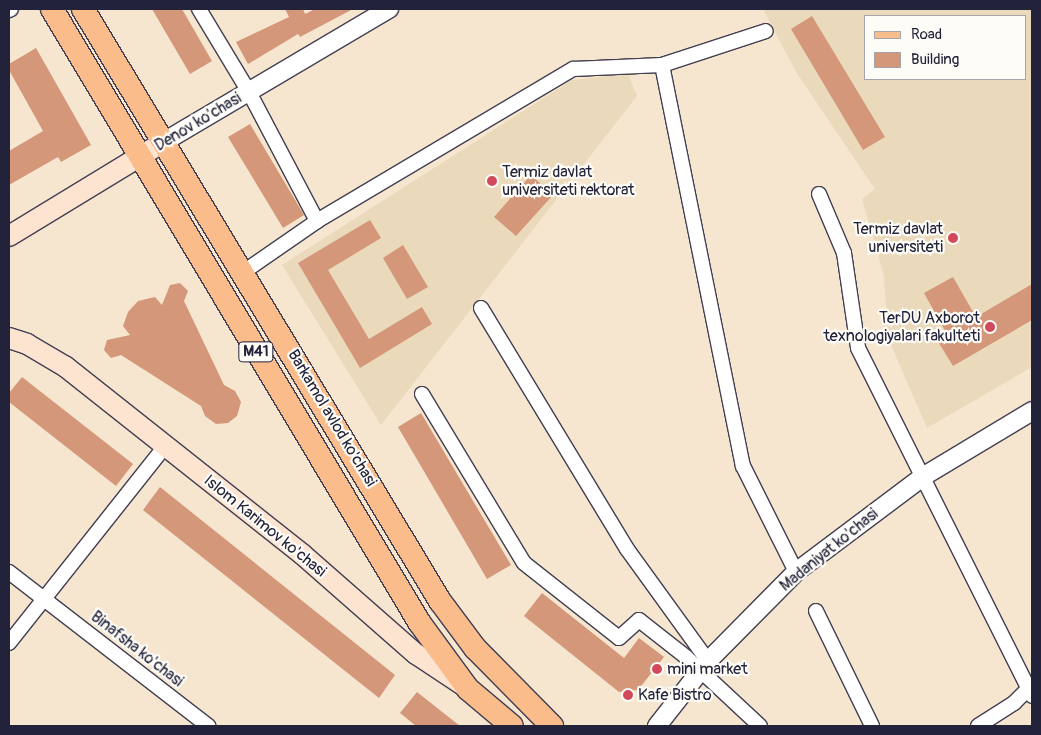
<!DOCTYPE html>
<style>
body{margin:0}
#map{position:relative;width:1041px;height:735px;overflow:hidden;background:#f6e6d0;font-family:Pangolin,sans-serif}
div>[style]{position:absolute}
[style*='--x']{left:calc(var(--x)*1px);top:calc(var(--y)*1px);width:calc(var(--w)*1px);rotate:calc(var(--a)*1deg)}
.built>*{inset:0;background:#ead9ba}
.building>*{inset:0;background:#d4977a}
.roads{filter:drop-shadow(1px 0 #423f51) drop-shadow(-1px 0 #423f51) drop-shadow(0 1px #423f51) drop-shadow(0 -1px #423f51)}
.minor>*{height:14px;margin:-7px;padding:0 7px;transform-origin:7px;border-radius:7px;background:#fff}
.tertiary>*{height:18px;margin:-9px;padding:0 9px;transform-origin:9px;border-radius:9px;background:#fff}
.secondary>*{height:20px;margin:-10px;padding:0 10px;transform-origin:10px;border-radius:10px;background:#fde4d1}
.primary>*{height:22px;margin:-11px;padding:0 11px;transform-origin:11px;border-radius:11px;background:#fabc8b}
.dots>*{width:14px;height:14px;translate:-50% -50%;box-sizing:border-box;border:2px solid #fdfcf7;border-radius:50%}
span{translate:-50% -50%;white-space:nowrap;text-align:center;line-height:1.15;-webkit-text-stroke:4.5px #fdfcf7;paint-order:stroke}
.shield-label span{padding:1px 4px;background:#fdfcf7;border:1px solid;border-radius:4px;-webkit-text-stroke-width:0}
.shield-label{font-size:15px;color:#22223b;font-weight:700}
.street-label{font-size:16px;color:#22223b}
.poi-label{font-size:16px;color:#22223b}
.left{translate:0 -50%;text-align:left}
.right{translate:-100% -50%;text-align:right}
.frame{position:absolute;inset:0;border:10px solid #22223b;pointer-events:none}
.legend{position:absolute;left:864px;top:15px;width:162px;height:65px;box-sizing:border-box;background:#fdfcf7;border:1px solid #a5a5ac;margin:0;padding:6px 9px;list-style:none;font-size:15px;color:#22223b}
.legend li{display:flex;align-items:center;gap:10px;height:25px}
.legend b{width:25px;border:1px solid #a5a5ac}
</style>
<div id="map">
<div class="built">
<i style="clip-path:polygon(evenodd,763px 9px,1032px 9px,1032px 367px,927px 428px,888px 338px,884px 276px,862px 199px,875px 189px,796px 72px,763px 9px,865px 16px,1025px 16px,1025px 79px,865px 79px,865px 16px)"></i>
<i style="clip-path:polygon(628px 74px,637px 96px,381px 425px,282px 265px,572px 80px)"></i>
</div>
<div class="building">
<i style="clip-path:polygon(152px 9px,182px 9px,212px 61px,190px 74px)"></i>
<i style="clip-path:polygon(285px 9px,303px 9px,305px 14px,315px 9px,353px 9px,300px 37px,298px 34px,248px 64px,236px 42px,289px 17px)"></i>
<i style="clip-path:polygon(812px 16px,885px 137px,863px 150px,791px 29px)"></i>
<i style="clip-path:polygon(36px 48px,91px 145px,61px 162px,58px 157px,9px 185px,9px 151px,43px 131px,9px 70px,9px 64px)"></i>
<i style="clip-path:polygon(250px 124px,304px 215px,283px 228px,228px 137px)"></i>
<i style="clip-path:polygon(531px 175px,553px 195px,516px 236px,494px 217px)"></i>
<i style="clip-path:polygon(370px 220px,381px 238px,328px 270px,369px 339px,422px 307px,432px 324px,360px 368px,298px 263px)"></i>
<i style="clip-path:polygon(403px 245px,428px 287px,407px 299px,383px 258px)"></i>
<i style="clip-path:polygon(953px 277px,976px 317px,1032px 284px,1032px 320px,953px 366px,937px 340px,947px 334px,924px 293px)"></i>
<i style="clip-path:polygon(180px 283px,188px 291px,184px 301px,224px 385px,235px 391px,241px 402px,237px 416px,228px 423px,216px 424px,205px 416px,201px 406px,121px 355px,111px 358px,104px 350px,107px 340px,130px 335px,123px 326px,128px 312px,138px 301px,155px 297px,162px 305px,170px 285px)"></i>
<i style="clip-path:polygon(22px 377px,133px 464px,116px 486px,9px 402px,9px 393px)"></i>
<i style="clip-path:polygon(421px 413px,511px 565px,487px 579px,398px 427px)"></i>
<i style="clip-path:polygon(160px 487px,395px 675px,379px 698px,143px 510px)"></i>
<i style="clip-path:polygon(542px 593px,624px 658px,639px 638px,664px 657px,638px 690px,619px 692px,524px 616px)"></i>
<i style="clip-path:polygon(417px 692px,460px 726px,416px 726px,400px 713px)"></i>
</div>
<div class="roads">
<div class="minor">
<i style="--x:199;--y:9;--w:97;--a:58.9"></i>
<i style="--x:249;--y:92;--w:146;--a:62.2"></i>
<i style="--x:9;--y:10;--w:2;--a:-27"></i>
<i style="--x:662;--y:65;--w:409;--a:78.6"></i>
<i style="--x:743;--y:466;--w:119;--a:63.4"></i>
<i style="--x:819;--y:194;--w:64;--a:67"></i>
<i style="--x:844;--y:253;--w:96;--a:81.6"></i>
<i style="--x:858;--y:348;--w:389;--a:63.4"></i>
<i style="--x:242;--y:273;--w:91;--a:-34.7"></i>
<i style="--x:317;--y:221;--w:298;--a:-30.7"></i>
<i style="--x:573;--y:69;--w:89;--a:-2.6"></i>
<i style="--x:662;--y:65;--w:109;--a:-18.1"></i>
<i style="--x:481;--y:308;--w:282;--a:58.8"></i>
<i style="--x:627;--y:549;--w:138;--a:54.1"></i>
<i style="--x:422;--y:394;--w:197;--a:58.9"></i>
<i style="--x:524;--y:563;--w:121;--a:38.3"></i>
<i style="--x:619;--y:638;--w:27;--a:-42"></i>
<i style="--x:639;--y:620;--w:60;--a:38.2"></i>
<i style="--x:686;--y:657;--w:101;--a:43"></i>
<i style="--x:9;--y:572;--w:252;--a:37.7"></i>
<i style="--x:816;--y:611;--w:128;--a:64"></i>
<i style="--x:9;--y:643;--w:251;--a:-51.6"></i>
<i style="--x:978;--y:726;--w:43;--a:-32.6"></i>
<i style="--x:1014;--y:703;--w:25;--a:-45"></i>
</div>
<div class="tertiary">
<i style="--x:162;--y:143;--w:264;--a:-30.6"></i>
<i style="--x:657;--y:726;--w:83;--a:-51.9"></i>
<i style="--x:708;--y:661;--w:125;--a:-45.3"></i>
<i style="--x:796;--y:572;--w:160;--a:-36.9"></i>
<i style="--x:924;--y:476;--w:126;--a:-31"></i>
</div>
<div class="secondary">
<i style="--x:9;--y:236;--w:179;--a:-31.3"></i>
<i style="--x:9;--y:338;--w:19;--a:18"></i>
<i style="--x:27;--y:344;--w:45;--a:30.5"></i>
<i style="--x:66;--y:367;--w:301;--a:38.4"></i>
<i style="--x:302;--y:554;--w:152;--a:41.3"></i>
<i style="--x:416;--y:654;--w:56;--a:33.4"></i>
</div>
<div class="primary">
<i style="--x:52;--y:9;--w:714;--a:59.09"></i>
<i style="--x:419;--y:622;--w:83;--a:53.8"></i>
<i style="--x:468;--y:689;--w:57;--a:40.1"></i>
<i style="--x:83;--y:9;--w:691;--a:58.91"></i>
<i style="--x:440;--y:601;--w:59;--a:53.3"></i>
<i style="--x:475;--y:648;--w:110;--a:45.4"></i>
</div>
</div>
<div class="dots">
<i style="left:492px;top:181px;background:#d1495b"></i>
<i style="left:953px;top:238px;background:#d1495b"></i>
<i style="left:990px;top:327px;background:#d1495b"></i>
<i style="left:657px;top:669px;background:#d1495b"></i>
<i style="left:628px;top:695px;background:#d1495b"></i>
</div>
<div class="shield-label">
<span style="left:256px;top:352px">M41</span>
</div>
<div class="street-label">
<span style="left:198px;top:122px;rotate:-31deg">Denov ko'chasi</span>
<span style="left:332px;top:418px;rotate:59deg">Barkamol avlod ko'chasi</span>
<span style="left:265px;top:526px;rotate:39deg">Islom Karimov ko'chasi</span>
<span style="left:829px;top:550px;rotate:-39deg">Madaniyat ko'chasi</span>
<span style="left:137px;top:649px;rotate:38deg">Binafsha ko'chasi</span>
</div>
<div class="poi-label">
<span class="left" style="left:502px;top:181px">Termiz davlat<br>universiteti rektorat</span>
<span class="right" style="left:943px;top:238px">Termiz davlat<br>universiteti</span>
<span class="right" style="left:980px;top:327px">TerDU Axborot<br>texnologiyalari fakulteti</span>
<span class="left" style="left:667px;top:669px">mini market</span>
<span class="left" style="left:638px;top:695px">Kafe Bistro</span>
</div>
<div class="frame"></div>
<ul class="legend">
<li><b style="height:6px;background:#fabc8b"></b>Road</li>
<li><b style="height:14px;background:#d4977a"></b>Building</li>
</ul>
</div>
